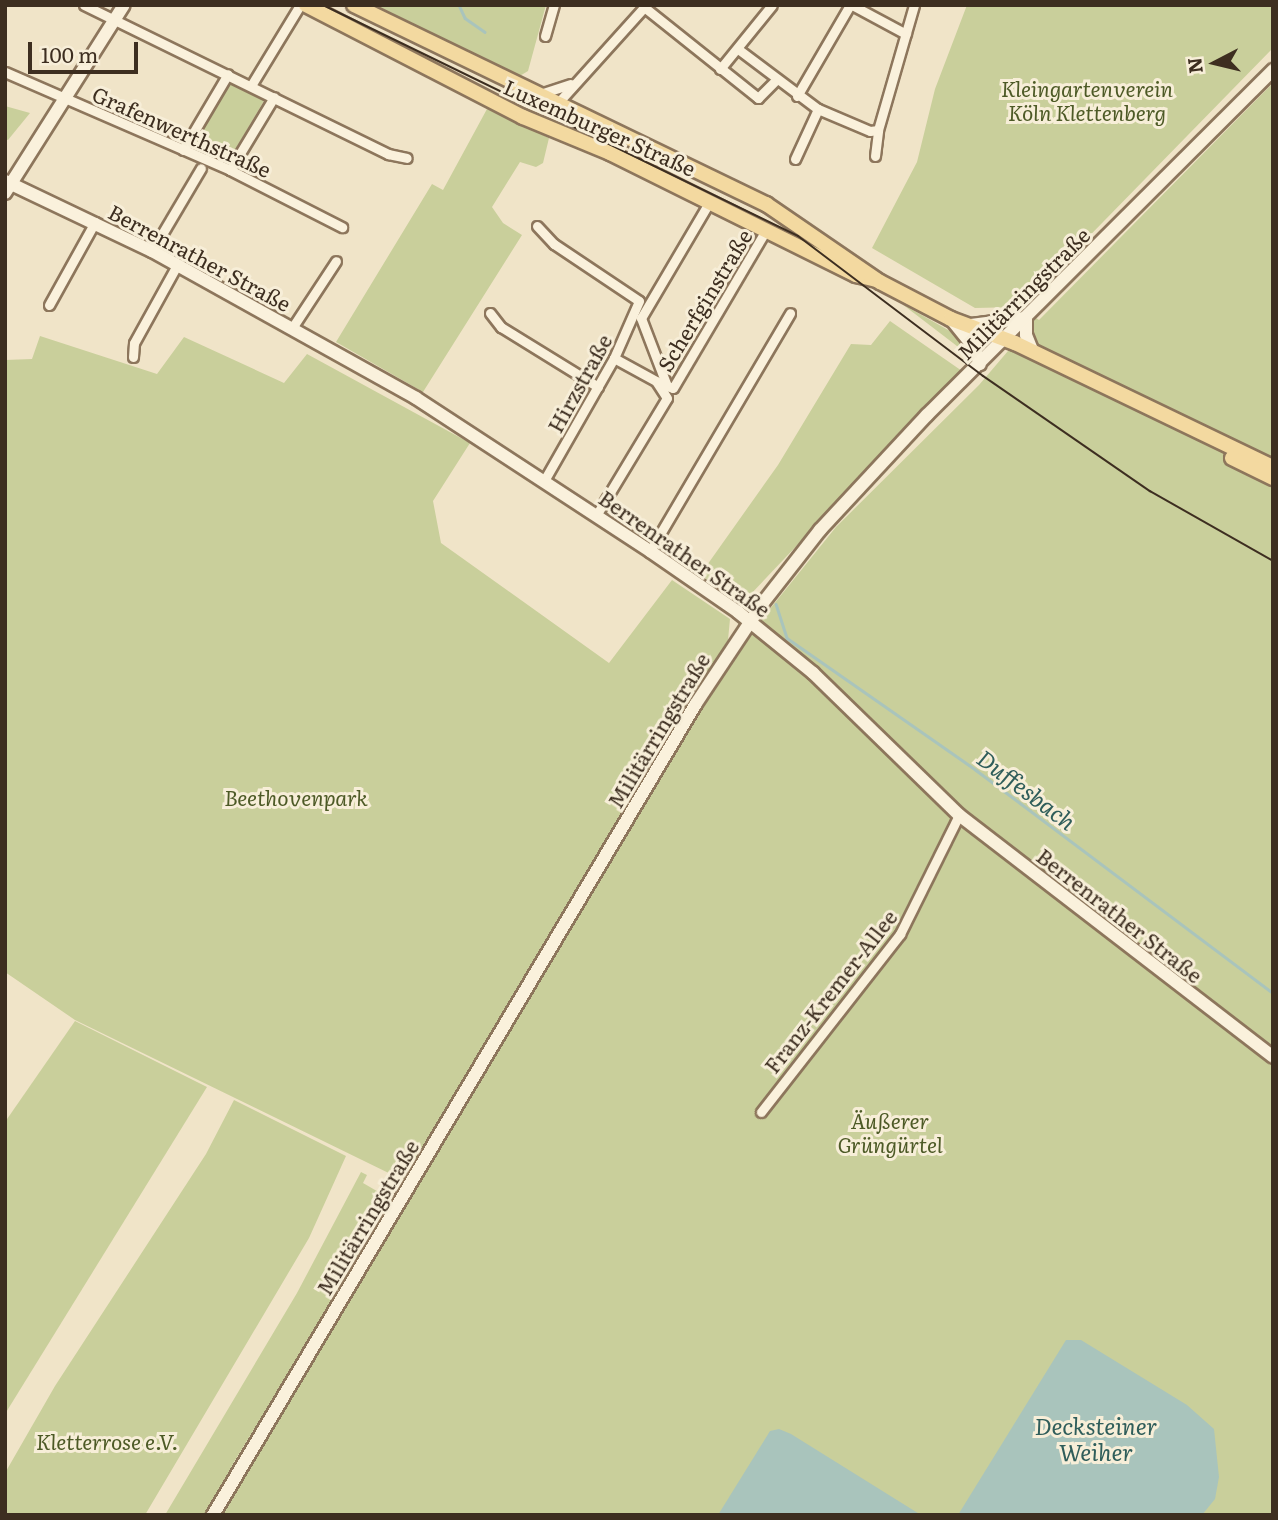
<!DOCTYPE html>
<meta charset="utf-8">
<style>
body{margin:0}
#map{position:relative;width:1278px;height:1520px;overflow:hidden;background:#f0e4c8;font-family:Literata,serif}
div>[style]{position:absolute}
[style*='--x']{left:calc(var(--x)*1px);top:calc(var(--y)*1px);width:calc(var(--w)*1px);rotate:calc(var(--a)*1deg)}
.green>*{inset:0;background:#c9cf9b}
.water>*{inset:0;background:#a9c4bc}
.stream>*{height:2.5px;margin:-1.25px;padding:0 1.25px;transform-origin:1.25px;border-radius:1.25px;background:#a9c4bc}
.roads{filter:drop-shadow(2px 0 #8d765c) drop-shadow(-2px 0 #8d765c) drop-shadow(0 2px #8d765c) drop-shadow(0 -2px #8d765c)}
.street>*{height:9px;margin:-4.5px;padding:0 4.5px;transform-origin:4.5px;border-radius:4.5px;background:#faf1dc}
.secondary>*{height:12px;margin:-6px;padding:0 6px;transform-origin:6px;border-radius:6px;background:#faf1dc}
.primary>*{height:14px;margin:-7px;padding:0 7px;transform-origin:7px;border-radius:7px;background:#f3d9a0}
.tram>*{height:2px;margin:-1px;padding:0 1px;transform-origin:1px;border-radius:1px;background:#3d2e20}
span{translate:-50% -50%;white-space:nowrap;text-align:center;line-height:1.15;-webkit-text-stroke:6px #f7eed8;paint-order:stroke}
.park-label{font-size:21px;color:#4d5a26;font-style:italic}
.street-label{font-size:21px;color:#3d2e20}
.water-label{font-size:23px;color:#2f5d5a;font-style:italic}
.frame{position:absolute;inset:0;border:7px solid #3d2e20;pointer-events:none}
.north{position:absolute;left:1180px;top:28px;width:70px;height:70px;-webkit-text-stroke:5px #f7eed8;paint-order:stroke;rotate:263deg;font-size:19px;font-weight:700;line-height:28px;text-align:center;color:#3d2e20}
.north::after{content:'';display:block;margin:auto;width:24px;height:32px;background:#3d2e20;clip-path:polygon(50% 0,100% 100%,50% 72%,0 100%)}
.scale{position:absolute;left:28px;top:42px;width:110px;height:32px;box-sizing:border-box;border:4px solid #3d2e20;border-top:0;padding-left:9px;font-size:21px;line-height:24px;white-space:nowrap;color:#3d2e20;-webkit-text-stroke:5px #f7eed8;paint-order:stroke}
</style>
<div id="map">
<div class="green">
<i style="clip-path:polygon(373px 5px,546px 5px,528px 71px,518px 77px)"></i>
<i style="clip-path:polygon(967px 5px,1273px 5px,1273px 48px,1020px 307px,975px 308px,872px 248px,917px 162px,935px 89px)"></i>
<i style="clip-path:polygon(229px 82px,265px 99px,228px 162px,191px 146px)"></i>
<i style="clip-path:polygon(1273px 83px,1273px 1515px,218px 1515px,740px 646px,836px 527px,979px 385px,1036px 318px,1039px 320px)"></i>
<i style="clip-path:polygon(5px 106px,30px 113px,8px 140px,5px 139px)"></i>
<i style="clip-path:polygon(487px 109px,549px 138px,543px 163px,536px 167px,520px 162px,492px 207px,503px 223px,522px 235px,423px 392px,336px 342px,432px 184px,443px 190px)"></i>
<i style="clip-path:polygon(902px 304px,957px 335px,971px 357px,953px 343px)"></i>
<i style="clip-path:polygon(890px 321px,962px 371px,750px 595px,738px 600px,700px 575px,778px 465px,851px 344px,871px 345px)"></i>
<i style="clip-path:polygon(40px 336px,157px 374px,184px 337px,284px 383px,307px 354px,470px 443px,433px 501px,441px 543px,609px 663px,672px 580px,730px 619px,728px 640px,405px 1181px,75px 1020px,5px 972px,5px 360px,32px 359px)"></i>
<i style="clip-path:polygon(75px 1021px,207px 1087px,5px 1414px,5px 1122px)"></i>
<i style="clip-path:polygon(234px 1100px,346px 1156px,309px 1238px,145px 1515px,5px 1515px,5px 1473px,55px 1386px,206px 1154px)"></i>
<i style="clip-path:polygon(361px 1172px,367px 1175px,363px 1183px,382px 1194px,378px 1210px,388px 1210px,234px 1462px,207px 1515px,165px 1515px,297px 1293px)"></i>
</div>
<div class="water">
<i style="clip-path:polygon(1066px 1340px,1081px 1340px,1187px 1405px,1214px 1429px,1219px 1477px,1215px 1499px,1202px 1515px,958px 1515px)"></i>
<i style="clip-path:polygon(779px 1429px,791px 1434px,921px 1515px,718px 1515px,770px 1431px)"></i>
</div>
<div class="stream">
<i style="--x:459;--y:5;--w:14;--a:65"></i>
<i style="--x:465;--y:18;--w:24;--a:35"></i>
<i style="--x:776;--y:604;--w:36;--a:72"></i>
<i style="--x:787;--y:638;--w:231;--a:34.9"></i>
<i style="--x:976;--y:770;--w:371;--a:36.9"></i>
</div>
<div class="roads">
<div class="street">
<i style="--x:84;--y:5;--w:339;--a:26.1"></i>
<i style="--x:388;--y:154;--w:19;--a:12"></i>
<i style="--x:852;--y:5;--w:61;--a:28.2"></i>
<i style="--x:644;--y:7;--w:146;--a:38.6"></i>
<i style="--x:758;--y:98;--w:27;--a:-45"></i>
<i style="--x:545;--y:36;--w:32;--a:-74"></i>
<i style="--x:738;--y:49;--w:100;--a:36.9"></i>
<i style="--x:818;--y:109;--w:56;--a:22.9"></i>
<i style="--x:870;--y:131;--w:8;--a:-7"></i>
<i style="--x:720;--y:69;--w:82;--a:-50.9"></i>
<i style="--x:5;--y:72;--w:245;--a:23.5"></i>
<i style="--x:230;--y:170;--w:126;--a:27"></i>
<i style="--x:252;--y:84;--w:92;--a:-58.7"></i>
<i style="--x:540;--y:94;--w:32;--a:-18"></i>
<i style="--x:797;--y:96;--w:105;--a:-59.8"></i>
<i style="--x:556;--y:105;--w:135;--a:-48"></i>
<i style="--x:183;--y:150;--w:88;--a:-59.4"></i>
<i style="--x:875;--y:156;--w:26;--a:-83"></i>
<i style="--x:878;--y:130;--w:130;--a:-73.9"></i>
<i style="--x:795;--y:159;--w:55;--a:-65.3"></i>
<i style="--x:230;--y:170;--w:85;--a:-58.9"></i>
<i style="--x:710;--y:201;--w:136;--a:120.5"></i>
<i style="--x:641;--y:318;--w:73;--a:69.1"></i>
<i style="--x:667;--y:386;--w:6;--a:18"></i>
<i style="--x:673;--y:388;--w:183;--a:-59.5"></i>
<i style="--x:537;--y:226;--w:25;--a:47"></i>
<i style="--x:554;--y:244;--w:102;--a:33.8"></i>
<i style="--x:639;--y:301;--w:62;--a:113.7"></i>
<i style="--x:614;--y:358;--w:139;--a:119.7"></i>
<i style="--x:152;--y:251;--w:96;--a:-59.4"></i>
<i style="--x:49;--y:305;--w:95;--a:-61"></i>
<i style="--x:490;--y:313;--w:18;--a:52"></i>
<i style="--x:501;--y:327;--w:114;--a:31.7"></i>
<i style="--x:292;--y:328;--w:80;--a:-56.7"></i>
<i style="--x:133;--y:357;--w:14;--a:-86"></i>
<i style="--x:134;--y:343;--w:89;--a:-61.1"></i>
<i style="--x:597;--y:514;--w:135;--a:-58.9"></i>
<i style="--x:667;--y:398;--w:20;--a:-123"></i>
<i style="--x:656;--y:381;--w:48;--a:-151.3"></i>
<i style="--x:650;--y:551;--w:276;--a:-59.5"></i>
<i style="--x:761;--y:1112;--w:226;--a:-52"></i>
<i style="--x:900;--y:934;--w:133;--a:-63.6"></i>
</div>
<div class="secondary">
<i style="--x:5;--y:181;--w:163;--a:25.5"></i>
<i style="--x:152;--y:251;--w:302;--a:29.1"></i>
<i style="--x:416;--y:398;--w:280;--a:33.2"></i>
<i style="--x:650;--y:551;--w:107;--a:34.7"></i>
<i style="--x:738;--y:612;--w:97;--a:39.1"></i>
<i style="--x:813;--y:673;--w:204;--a:44.2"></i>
<i style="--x:959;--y:815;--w:396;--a:37.6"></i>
<i style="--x:5;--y:193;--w:222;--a:-57.7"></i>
<i style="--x:1026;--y:318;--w:17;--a:90"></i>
<i style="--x:1026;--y:335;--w:18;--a:68"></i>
<i style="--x:951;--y:319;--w:36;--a:51"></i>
<i style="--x:974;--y:347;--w:18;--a:71"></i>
<i style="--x:971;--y:325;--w:55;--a:-7.3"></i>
<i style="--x:213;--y:1515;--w:943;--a:-59.24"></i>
<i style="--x:695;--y:705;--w:121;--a:-56.4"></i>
<i style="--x:762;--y:604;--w:94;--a:-51.9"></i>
<i style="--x:820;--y:530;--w:157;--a:-47.1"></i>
<i style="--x:927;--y:415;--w:489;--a:-44.9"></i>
</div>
<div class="primary">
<i style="--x:306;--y:5;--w:244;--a:27.3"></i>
<i style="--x:523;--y:117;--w:94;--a:22.5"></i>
<i style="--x:610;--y:153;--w:275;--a:26.4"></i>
<i style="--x:856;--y:275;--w:21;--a:14"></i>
<i style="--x:354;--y:5;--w:458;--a:25.8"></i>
<i style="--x:766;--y:204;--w:138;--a:34.4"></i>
<i style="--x:880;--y:282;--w:80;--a:27.5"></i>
<i style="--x:951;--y:319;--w:68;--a:20.6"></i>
<i style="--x:1015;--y:343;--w:286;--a:25.7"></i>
<i style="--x:1232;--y:458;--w:46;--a:26"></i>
</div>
</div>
<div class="tram">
<i style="--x:323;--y:5;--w:528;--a:25.93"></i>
<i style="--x:798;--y:236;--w:232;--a:37.1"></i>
<i style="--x:983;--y:376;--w:203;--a:34.6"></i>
<i style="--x:1150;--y:491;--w:142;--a:29.6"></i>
</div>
<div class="park-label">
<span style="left:1087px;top:100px">Kleingartenverein<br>Köln Klettenberg</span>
<span style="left:296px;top:797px">Beethovenpark</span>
<span style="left:890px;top:1132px">Äußerer<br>Grüngürtel</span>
<span style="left:107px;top:1441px">Kletterrose e.V.</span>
</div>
<div class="street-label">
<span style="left:600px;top:127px;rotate:24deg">Luxemburger Straße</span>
<span style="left:182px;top:131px;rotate:24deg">Grafenwerthstraße</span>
<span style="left:200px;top:257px;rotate:28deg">Berrenrather Straße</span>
<span style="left:1023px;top:293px;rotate:-45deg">Militärringstraße</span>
<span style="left:704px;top:300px;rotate:-59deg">Scherfginstraße</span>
<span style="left:579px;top:383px;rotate:-61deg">Hirzstraße</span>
<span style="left:685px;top:553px;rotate:35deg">Berrenrather Straße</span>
<span style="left:658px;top:730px;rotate:-59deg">Militärringstraße</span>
<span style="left:1120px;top:915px;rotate:38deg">Berrenrather Straße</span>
<span style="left:830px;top:991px;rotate:-52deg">Franz-Kremer-Allee</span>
<span style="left:367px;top:1217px;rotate:-59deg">Militärringstraße</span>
</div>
<div class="water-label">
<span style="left:1027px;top:789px;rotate:37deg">Duffesbach</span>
<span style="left:1096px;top:1438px">Decksteiner<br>Weiher</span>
</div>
<div class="frame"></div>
<div class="north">N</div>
<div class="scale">100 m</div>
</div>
